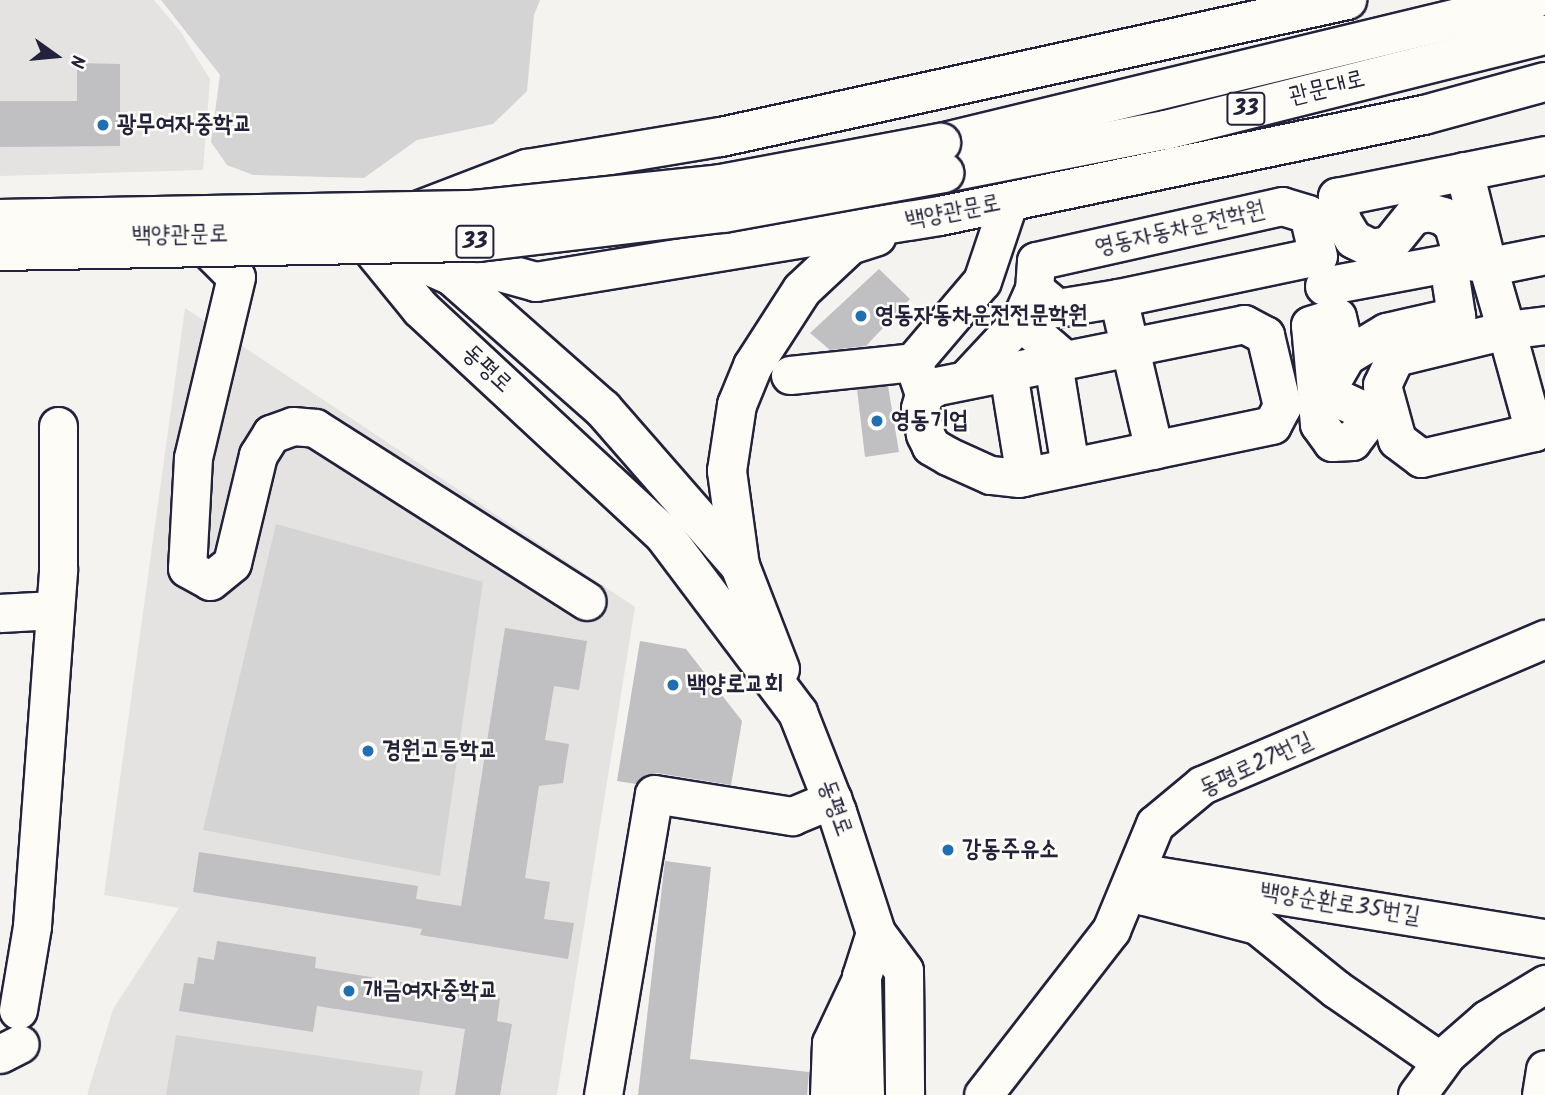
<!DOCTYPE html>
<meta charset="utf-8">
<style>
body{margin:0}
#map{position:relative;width:1545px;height:1095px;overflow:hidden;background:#f4f3ef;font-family:Kalam,"Poor Story",sans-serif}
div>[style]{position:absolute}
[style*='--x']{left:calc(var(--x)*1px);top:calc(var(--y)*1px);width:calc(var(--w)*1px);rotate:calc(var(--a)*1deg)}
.built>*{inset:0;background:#e4e3e2}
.green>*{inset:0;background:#d5d4d5}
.building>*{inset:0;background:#c0bfc2}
.roads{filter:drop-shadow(2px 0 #22223b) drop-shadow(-2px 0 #22223b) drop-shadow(0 2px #22223b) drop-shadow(0 -2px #22223b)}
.minor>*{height:37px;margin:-18.5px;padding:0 18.5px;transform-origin:18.5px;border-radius:18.5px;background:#fdfcf7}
.major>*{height:38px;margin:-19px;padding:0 19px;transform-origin:19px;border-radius:19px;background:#fdfcf7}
.highway>*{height:38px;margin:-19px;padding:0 19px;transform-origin:19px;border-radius:19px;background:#fdfcf7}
.bridges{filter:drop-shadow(2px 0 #22223b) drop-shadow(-2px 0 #22223b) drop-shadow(0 2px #22223b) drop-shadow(0 -2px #22223b)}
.highway-bridge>*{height:38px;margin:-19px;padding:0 19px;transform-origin:19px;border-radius:19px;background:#fdfcf7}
.dots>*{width:19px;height:19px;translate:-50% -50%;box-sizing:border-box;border:4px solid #fdfcf7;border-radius:50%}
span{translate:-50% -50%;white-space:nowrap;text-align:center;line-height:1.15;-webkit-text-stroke:5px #fdfcf7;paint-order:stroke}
.shield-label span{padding:2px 5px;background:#fdfcf7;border:2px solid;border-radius:5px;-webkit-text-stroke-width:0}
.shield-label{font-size:23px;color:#22223b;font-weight:700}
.street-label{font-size:24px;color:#22223b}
.poi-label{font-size:24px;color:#22223b;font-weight:700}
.left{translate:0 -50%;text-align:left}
.north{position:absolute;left:21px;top:21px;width:70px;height:70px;-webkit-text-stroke:5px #fdfcf7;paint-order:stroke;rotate:105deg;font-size:19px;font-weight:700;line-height:28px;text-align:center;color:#22223b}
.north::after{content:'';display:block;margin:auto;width:24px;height:32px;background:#22223b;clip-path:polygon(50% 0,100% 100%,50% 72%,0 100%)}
</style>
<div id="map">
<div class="built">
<i style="clip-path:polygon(0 0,154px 0,180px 31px,210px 79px,203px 170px,0 176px)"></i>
<i style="clip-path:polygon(185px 308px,635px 607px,557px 1095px,87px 1095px,113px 1009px,179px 908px,104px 895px)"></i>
</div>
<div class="green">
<i style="clip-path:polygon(161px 0,540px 0,534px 15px,527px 91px,493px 124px,417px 140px,364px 178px,253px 175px,227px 165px,211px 142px,220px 75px)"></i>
<i style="clip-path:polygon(276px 524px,483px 582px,440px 876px,203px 830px)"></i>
<i style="clip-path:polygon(176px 1035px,423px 1071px,419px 1095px,166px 1095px)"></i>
</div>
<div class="building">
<i style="clip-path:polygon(77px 63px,120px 64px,120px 146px,0 147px,0 101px,77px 101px)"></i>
<i style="clip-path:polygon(879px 269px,910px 299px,866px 346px,830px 350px,810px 333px)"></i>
<i style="clip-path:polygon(888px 386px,899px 452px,865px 457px,857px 389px)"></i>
<i style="clip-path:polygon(505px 628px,587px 641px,579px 690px,554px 686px,545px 740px,569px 744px,563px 783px,539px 786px,525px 878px,550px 882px,544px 919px,574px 923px,568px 959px,420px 935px,422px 929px,193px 892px,199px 852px,418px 886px,416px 899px,461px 906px)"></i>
<i style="clip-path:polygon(640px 641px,686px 649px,742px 721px,731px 785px,657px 773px,646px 775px,636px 784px,617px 781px)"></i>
<i style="clip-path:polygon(665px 861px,711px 867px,690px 1059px,809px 1072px,807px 1095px,638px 1095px)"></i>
<i style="clip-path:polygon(217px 941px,316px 957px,315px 968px,500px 998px,497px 1021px,512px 1024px,500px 1095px,455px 1095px,465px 1029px,317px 1006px,313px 1032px,179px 1011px,184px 983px,194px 984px,198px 957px,214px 960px)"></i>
</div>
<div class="roads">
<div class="minor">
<i style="--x:1464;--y:171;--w:96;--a:76.1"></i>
<i style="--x:1487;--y:264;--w:69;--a:73.9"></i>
<i style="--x:1506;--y:330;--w:106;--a:74.6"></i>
<i style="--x:1534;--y:432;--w:116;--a:167"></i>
<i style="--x:1421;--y:458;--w:30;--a:-143"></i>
<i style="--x:1397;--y:440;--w:57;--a:-105.3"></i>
<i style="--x:1382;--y:385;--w:31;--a:-65"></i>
<i style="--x:1395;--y:357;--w:114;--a:-13.7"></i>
<i style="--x:1506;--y:330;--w:39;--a:-7"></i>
<i style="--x:194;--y:235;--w:59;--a:45"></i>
<i style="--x:236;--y:277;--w:186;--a:103.4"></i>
<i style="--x:193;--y:458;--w:110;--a:93.1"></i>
<i style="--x:187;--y:568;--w:26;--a:29"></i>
<i style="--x:210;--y:581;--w:28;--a:-39"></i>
<i style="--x:232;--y:563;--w:111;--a:-76.5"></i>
<i style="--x:258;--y:455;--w:25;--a:-58"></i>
<i style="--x:271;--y:434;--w:23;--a:-20"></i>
<i style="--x:293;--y:426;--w:22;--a:5"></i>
<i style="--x:315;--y:428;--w:322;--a:32.5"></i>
<i style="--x:1463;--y:260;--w:36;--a:-106"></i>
<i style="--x:1453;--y:225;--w:13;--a:-138"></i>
<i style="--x:1443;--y:216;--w:15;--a:-164"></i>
<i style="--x:1429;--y:212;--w:16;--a:169"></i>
<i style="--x:1413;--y:215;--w:38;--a:129"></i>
<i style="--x:1389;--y:245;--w:18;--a:171"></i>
<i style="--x:1371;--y:248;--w:20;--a:-153"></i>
<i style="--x:1353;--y:239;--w:21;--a:-121"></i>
<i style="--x:1342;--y:221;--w:25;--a:-102"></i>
<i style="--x:1337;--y:197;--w:212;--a:-11.4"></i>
<i style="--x:1324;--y:286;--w:141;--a:-10.6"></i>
<i style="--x:1463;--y:260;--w:33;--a:9"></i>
<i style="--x:1496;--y:265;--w:50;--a:-11.5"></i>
<i style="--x:1034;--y:289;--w:35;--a:114"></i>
<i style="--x:1020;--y:321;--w:60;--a:40.9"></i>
<i style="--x:1118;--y:298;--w:204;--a:-11.9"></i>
<i style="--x:1318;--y:256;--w:43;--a:-103.4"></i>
<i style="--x:1308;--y:214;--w:27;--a:-163"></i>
<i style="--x:1282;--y:206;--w:252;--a:167.4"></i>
<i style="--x:1036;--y:261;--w:28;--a:94"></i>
<i style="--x:1034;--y:289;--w:30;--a:40"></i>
<i style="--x:1057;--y:308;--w:62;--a:-9.3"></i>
<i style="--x:1118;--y:298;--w:156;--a:76.7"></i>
<i style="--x:1244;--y:324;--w:24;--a:28"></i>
<i style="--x:1265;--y:335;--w:73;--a:76.5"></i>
<i style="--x:1282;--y:406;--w:21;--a:118"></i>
<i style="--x:1272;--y:425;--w:258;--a:168.2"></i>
<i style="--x:1019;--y:478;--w:29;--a:-174"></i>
<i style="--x:990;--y:475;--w:46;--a:-155.7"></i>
<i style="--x:948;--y:456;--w:20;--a:-150"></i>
<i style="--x:931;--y:446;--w:13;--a:-117"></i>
<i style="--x:925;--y:434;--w:26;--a:-101"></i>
<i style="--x:920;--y:408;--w:15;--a:-74"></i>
<i style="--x:924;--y:394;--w:15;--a:-32"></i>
<i style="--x:937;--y:386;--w:313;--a:-11.4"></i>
<i style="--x:1346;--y:356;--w:34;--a:120"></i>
<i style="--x:1329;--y:385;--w:13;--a:63"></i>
<i style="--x:1335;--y:397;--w:26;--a:25"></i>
<i style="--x:1359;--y:408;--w:18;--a:74"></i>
<i style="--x:1364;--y:425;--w:20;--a:127"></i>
<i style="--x:1352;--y:441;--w:20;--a:177"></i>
<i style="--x:1332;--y:442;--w:22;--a:-126"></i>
<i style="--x:1319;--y:424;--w:99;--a:-95.2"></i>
<i style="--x:1310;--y:325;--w:28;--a:-17"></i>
<i style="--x:1337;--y:317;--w:40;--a:77"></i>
<i style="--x:1346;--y:356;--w:47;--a:-31"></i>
<i style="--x:1386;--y:332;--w:72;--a:-12.9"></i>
<i style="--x:1456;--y:316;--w:54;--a:-98.6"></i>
<i style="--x:1053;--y:363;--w:105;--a:80.7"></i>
<i style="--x:1008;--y:372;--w:106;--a:80.8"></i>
<i style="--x:790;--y:375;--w:124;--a:-6"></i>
<i style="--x:965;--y:380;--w:81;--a:-47"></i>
<i style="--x:924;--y:394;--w:34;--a:-109"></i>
<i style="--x:913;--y:362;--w:106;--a:-49.6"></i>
<i style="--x:982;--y:281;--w:84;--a:-71.4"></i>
<i style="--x:0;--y:613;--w:54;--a:-3.2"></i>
<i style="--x:18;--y:1010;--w:85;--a:-80.5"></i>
<i style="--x:32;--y:926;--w:358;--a:-85.8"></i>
<i style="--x:58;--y:569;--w:143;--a:-90"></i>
<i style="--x:0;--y:1054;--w:22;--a:-27"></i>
<i style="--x:1440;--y:1061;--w:126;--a:-145.3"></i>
<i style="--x:1336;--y:989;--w:102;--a:-141"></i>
<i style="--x:1257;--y:925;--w:117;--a:-165.6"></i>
<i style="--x:1144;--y:896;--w:25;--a:-108"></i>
<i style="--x:1136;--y:872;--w:414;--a:9.2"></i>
<i style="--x:603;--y:1095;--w:305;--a:-80.4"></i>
<i style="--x:654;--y:794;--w:140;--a:9.1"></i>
<i style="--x:792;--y:816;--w:44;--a:-22.5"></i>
<i style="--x:829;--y:1095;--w:52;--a:-87.8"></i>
<i style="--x:831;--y:1043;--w:73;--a:-64.8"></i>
<i style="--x:983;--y:1095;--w:209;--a:-52.2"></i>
<i style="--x:1111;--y:930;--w:115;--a:-67.5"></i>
<i style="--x:1155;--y:824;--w:61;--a:-39.7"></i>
<i style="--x:1202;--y:785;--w:373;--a:-23.1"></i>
<i style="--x:1417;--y:1095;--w:51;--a:-53.8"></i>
<i style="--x:1447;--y:1054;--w:53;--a:-41.2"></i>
<i style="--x:1487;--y:1019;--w:68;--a:-31.1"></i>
<i style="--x:1541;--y:1095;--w:26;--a:-81"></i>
</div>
<div class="major">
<i style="--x:420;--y:210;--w:115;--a:-21"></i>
<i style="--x:527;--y:169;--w:197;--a:-9.4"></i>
<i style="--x:721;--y:137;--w:641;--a:-12.34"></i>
<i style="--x:359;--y:233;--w:98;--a:50.8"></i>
<i style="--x:421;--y:309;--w:332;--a:42.9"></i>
<i style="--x:664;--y:535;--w:223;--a:53"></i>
<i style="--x:798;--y:713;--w:106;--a:68.5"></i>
<i style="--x:837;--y:812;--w:127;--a:72.1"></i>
<i style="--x:876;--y:933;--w:47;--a:53.6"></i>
<i style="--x:904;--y:971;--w:124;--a:89.5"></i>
<i style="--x:410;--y:247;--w:131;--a:15.5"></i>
<i style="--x:536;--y:282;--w:409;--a:-9.3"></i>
<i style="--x:940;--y:216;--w:494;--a:-11.8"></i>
<i style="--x:1424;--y:115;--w:125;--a:-15.3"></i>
<i style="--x:425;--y:264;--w:30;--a:24"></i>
<i style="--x:452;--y:276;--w:201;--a:41.4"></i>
<i style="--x:603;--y:409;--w:208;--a:48.9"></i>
<i style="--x:780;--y:669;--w:110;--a:-111.2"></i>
<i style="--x:740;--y:566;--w:96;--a:-97.8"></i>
<i style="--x:727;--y:471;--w:67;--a:-81.4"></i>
<i style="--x:737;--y:405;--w:42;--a:-67.7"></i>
<i style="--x:753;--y:366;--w:90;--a:-57.2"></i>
<i style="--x:802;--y:290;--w:66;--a:-43.2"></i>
<i style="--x:850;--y:245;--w:28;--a:-18"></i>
<i style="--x:865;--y:1095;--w:118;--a:-91.5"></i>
<i style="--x:862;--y:977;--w:46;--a:-72.3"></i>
</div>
<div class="highway">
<i style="--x:941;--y:143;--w:609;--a:-13.58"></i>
<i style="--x:944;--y:173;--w:226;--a:-11"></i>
<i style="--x:1166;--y:130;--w:391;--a:-14.1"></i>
</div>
</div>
<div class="bridges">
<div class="highway-bridge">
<i style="--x:0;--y:219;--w:474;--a:-1.1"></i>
<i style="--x:474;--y:210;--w:248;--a:-6"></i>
<i style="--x:721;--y:184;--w:224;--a:-10.6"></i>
<i style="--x:0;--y:251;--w:479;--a:-1.1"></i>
<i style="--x:479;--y:242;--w:247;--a:-6.8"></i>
<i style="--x:724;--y:213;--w:224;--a:-10.3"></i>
</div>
</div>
<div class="dots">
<i style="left:103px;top:125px;background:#1f6fb2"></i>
<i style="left:861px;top:316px;background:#1f6fb2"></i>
<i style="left:877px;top:421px;background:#1f6fb2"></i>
<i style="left:673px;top:685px;background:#1f6fb2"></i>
<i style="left:368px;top:751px;background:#1f6fb2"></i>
<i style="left:948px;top:850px;background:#1f6fb2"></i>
<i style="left:349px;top:991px;background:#1f6fb2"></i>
</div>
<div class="shield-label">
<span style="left:1246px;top:109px">33</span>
<span style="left:475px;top:242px">33</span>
</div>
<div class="street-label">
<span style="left:1327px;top:88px;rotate:-14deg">관문대로</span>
<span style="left:953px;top:212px;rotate:-11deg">백양관문로</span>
<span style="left:1180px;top:229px;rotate:-13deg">영동자동차운전학원</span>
<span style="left:180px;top:235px;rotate:-1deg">백양관문로</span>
<span style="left:487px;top:369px;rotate:43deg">동평로</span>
<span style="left:1256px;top:765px;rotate:-25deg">동평로27번길</span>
<span style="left:835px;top:808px;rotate:70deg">동평로</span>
<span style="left:1340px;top:904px;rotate:9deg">백양순환로35번길</span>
</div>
<div class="poi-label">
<span class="left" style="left:117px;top:125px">광무여자중학교</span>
<span class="left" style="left:875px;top:316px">영동자동차운전전문학원</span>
<span class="left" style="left:891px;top:421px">영동기업</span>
<span class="left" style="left:687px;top:685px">백양로교회</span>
<span class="left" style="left:382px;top:751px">경원고등학교</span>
<span class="left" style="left:962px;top:850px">강동주유소</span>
<span class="left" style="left:363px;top:991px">개금여자중학교</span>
</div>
<div class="north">N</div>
</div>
